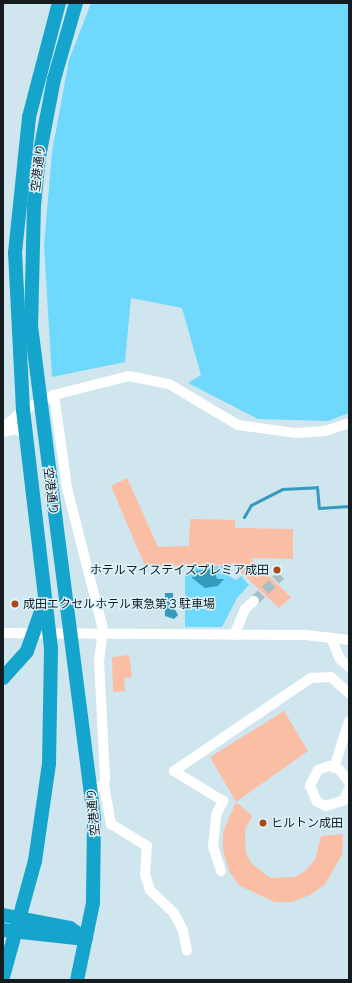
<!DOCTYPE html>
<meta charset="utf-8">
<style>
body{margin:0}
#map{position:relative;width:352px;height:983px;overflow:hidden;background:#cfe6ef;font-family:"Titillium Web","Noto Sans JP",sans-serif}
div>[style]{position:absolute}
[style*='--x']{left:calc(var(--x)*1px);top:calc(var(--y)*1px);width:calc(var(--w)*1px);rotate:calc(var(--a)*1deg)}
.green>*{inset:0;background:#6fd9fd}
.water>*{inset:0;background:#359bbc}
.stream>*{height:3px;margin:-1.5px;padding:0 1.5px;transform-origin:1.5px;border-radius:1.5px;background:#359bbc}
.building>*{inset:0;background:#fabea5}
.minor-tunnel>*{height:10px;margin-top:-5px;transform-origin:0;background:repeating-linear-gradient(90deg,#aabec5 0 10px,transparent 0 15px)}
.minor>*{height:10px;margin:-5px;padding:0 5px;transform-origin:5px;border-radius:5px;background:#fff}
.highway>*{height:14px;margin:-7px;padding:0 7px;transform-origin:7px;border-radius:7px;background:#15a5cc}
.dots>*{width:11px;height:11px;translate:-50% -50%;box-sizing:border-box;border:2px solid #dcf3fc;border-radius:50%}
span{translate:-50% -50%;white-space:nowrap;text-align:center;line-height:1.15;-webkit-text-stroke:3px #dcf3fc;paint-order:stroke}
.street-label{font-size:12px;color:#141c1f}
.poi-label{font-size:12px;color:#141c1f}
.right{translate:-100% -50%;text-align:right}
.left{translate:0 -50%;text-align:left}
.frame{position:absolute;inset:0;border:4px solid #141c1f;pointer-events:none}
</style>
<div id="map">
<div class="green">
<i style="clip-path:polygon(91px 3px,349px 3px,349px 413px,328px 421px,258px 419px,188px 383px,201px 375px,182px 308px,131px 298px,125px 362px,52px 377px,44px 246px,52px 152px,69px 60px)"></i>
<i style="clip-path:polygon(194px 566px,223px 566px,224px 573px,236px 580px,241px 576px,249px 585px,237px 598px,222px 627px,185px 627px,185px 575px)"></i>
</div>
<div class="water">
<i style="clip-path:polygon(214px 569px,217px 579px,224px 579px,218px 586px,205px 588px,192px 578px,196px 571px)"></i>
<i style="clip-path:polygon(165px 593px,173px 593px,173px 606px,178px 615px,174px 619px,165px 616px)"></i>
</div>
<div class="stream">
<i style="--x:244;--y:517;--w:14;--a:-60"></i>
<i style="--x:251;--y:505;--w:35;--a:-27"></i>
<i style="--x:282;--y:489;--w:35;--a:-3"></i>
<i style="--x:317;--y:487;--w:21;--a:85"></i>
<i style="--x:319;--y:508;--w:30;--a:-4"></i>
</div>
<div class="building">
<i style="clip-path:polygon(127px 478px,158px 547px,189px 546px,190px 519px,235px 520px,235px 528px,293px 529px,293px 559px,250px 558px,291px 597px,279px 608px,233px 565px,145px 566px,111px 486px)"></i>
<i style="clip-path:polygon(129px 655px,132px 677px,124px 678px,125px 691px,113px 692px,112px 657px)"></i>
<i style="clip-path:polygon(284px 711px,308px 751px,236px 802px,210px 757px)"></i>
<i style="clip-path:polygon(236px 802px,252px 816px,245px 830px,246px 853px,251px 863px,270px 878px,294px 877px,304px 872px,315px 860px,321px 836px,343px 834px,342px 855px,325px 884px,310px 895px,292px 902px,275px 902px,240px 886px,229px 871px,223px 850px,223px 832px)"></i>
</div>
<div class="minor-tunnel">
<i style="--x:254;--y:601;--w:37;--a:-44"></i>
</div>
<div class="minor">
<i style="--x:54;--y:395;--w:94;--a:82"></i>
<i style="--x:67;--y:488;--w:146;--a:75.7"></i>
<i style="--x:103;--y:629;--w:31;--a:97"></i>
<i style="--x:99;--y:660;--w:118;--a:87.1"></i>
<i style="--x:105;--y:778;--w:7;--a:98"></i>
<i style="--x:104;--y:785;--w:14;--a:163"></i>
<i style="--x:3;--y:428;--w:27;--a:-42"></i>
<i style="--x:23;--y:410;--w:34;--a:-26"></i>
<i style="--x:54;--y:395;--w:77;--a:-14.2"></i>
<i style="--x:129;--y:376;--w:41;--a:11.3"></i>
<i style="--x:169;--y:384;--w:80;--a:30.7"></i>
<i style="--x:238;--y:425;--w:59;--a:7.9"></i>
<i style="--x:296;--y:433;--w:29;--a:-4"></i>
<i style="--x:325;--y:431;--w:25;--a:-18"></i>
<i style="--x:3;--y:432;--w:14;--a:-12"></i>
<i style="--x:17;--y:429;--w:12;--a:35"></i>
<i style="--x:3;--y:633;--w:303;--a:0.4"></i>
<i style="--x:306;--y:635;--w:43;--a:6.6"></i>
<i style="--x:234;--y:635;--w:28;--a:-67"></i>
<i style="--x:245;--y:609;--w:12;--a:-42"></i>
<i style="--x:331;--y:638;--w:23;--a:67"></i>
<i style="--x:340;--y:659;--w:12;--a:42"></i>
<i style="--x:334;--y:768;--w:49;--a:-72.3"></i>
<i style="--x:349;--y:782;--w:16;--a:-128"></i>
<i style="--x:339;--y:769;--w:10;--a:-163"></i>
<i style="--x:329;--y:766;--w:12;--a:160"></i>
<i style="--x:318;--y:770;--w:18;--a:117"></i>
<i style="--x:310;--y:786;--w:17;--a:66"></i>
<i style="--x:317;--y:802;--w:10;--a:24"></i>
<i style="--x:326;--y:806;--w:19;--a:-18"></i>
<i style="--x:344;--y:800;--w:13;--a:-67"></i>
<i style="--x:104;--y:785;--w:40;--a:80"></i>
<i style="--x:111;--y:824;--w:42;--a:31.4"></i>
<i style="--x:147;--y:846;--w:28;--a:94"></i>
<i style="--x:145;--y:874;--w:17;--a:73"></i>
<i style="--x:150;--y:890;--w:33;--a:44"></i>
<i style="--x:174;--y:913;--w:20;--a:63"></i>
<i style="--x:183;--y:931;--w:20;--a:79"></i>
<i style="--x:221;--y:871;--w:26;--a:-108"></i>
<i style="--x:213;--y:846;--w:31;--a:-84"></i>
<i style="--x:216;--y:815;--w:16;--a:-63"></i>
<i style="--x:223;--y:801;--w:57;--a:-148.5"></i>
<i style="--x:174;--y:771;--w:166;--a:-34.2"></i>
<i style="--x:311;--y:678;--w:20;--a:-3"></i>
<i style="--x:331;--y:677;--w:24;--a:42"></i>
</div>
<div class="highway">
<i style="--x:76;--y:3;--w:79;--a:106.1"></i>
<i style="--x:54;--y:79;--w:79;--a:100.9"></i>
<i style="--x:39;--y:157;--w:48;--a:95.9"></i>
<i style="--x:34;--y:205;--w:121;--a:91.4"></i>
<i style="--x:31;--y:326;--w:496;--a:82.7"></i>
<i style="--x:94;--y:818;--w:85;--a:90.7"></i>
<i style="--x:93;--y:903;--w:79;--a:101.7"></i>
<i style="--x:3;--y:678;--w:36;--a:-48"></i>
<i style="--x:27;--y:651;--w:51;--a:-70.5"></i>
<i style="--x:3;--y:915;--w:68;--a:11"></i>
<i style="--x:70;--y:928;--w:19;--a:35"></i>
<i style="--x:3;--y:930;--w:83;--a:6.2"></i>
<i style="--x:3;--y:977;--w:120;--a:-74.6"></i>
<i style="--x:35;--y:861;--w:98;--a:-81.8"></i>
<i style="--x:49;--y:764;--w:116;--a:-89"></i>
<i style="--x:51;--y:648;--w:240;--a:-96.7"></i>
<i style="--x:23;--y:410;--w:157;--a:-92.9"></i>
<i style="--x:15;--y:253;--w:137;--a:-84.1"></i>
<i style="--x:29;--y:117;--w:118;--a:-75.3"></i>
</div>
<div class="dots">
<i style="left:277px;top:570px;background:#ac4816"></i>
<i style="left:15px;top:604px;background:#ac4816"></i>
<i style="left:263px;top:823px;background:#ac4816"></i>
</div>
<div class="street-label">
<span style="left:38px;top:168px;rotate:-83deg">空港通り</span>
<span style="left:51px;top:491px;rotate:83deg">空港通り</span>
<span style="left:93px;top:812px;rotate:-95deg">空港通り</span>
</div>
<div class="poi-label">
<span class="right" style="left:269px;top:570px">ホテルマイステイズプレミア成田</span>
<span class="left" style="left:23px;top:604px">成田エクセルホテル東急第３駐車場</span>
<span class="left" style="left:271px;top:823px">ヒルトン成田</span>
</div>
<div class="frame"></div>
</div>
